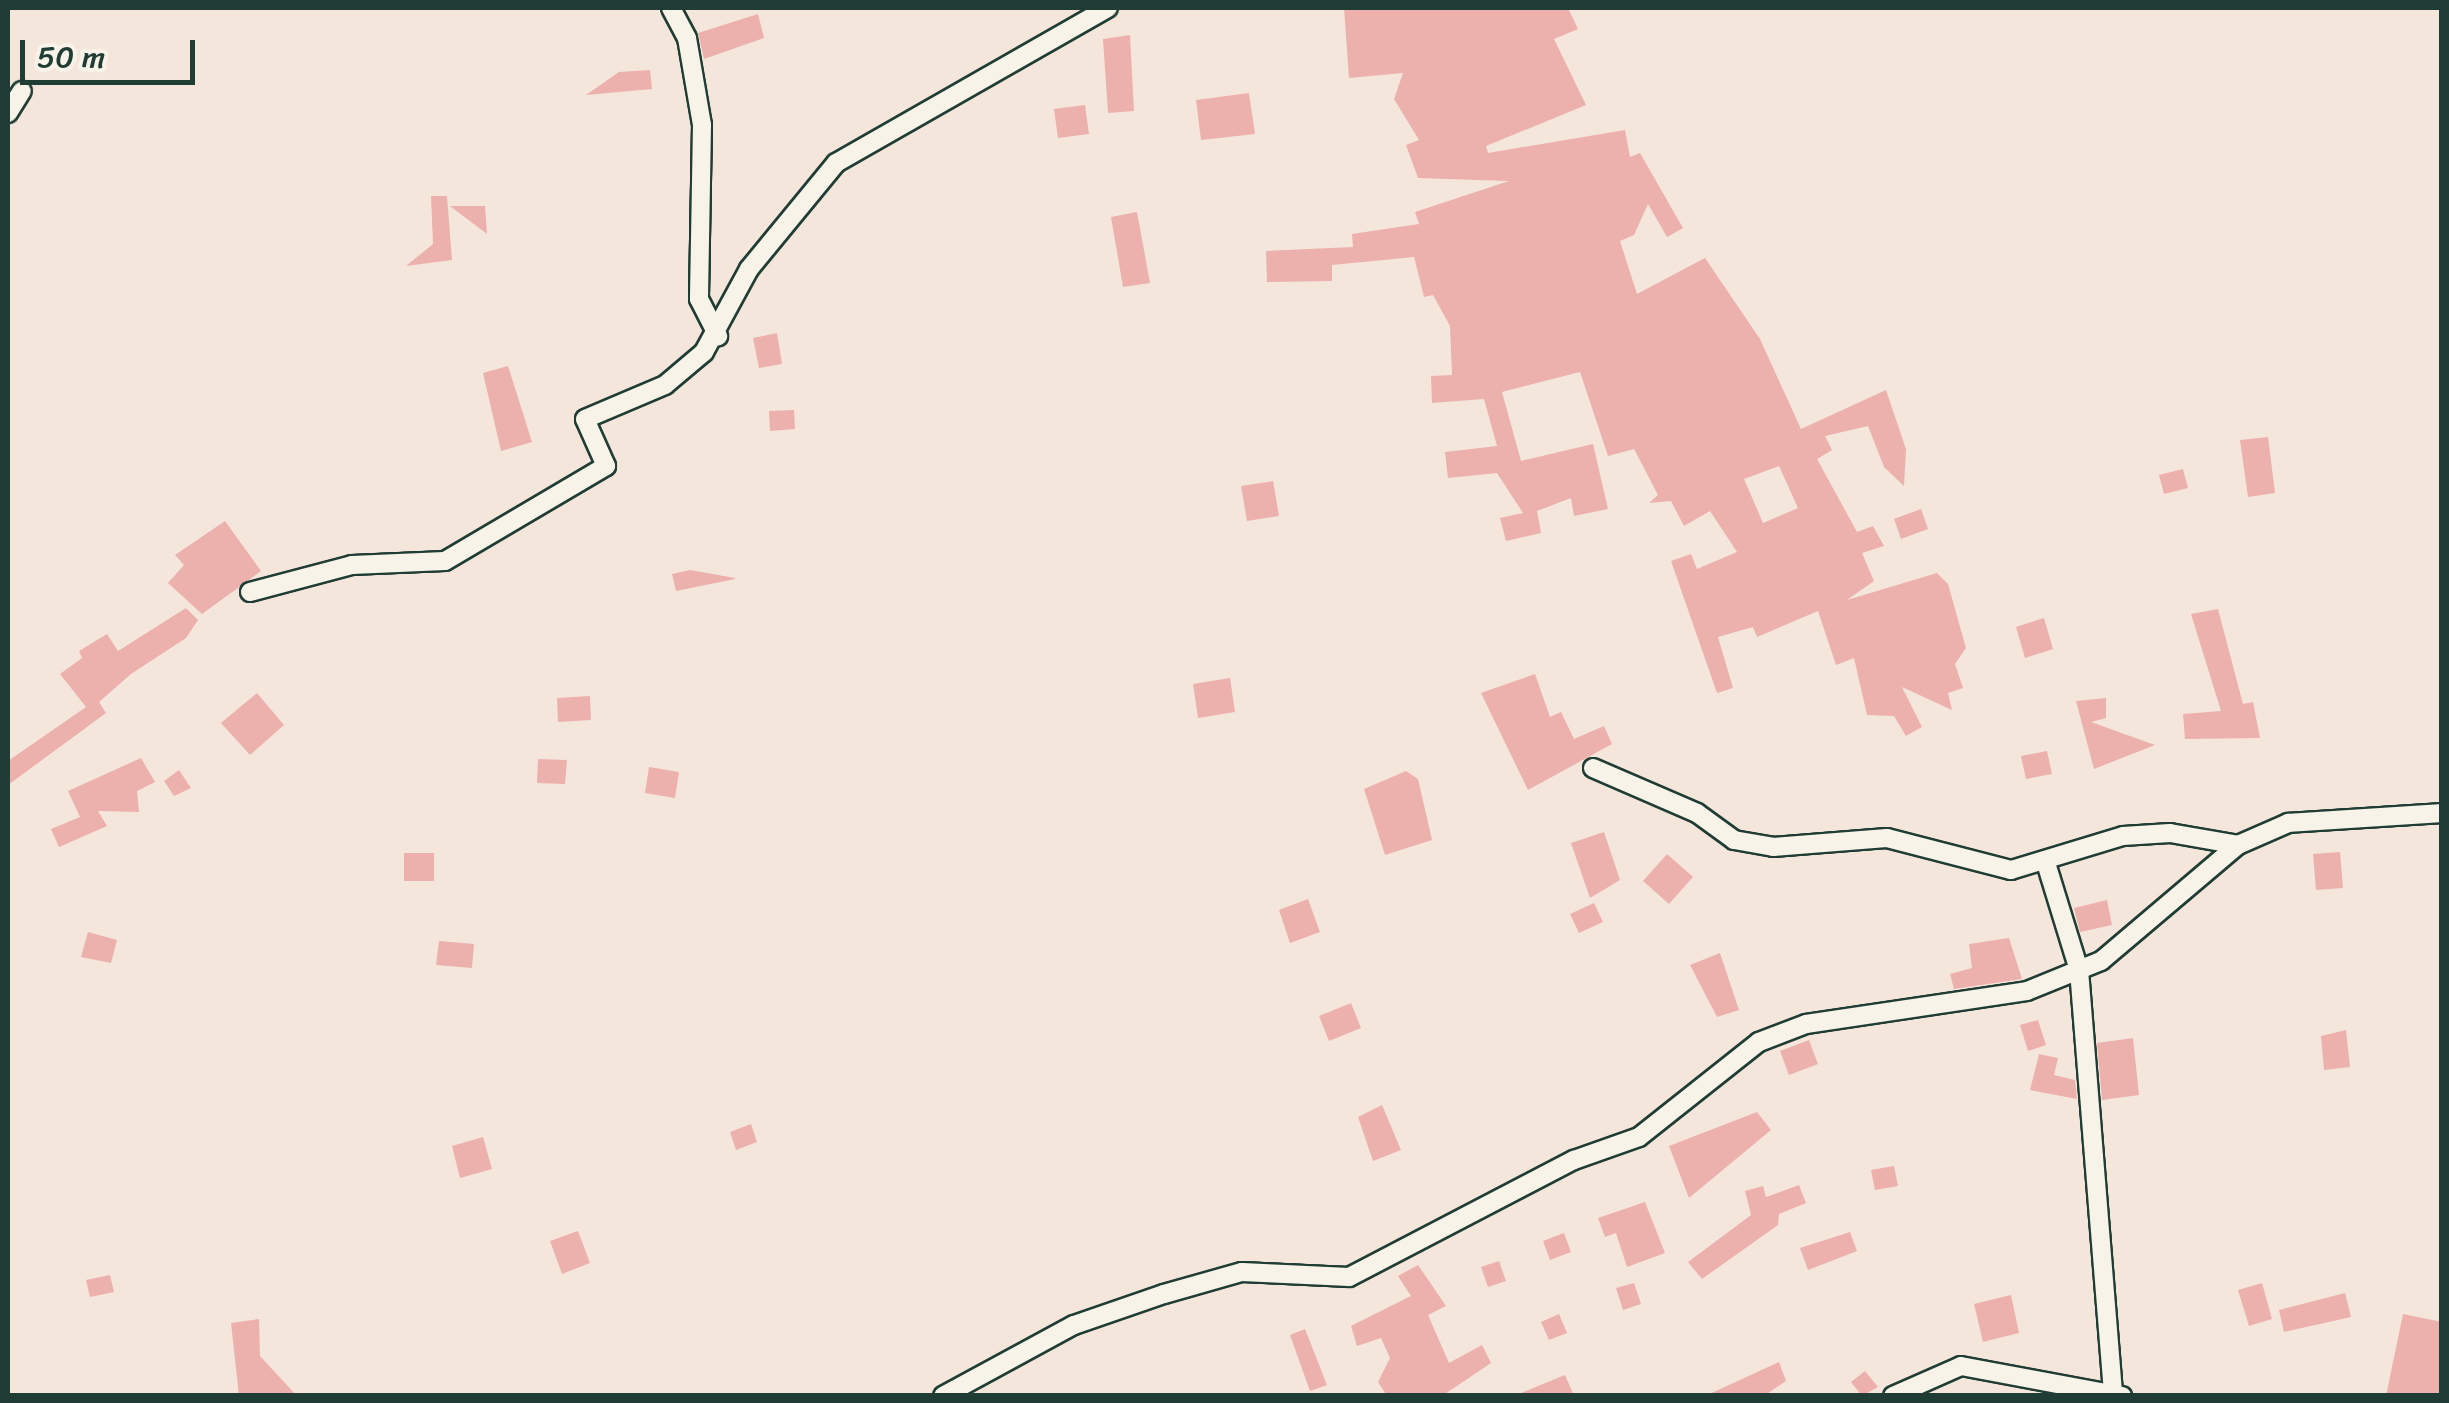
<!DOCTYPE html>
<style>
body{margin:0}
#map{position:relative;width:2449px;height:1403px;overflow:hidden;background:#f5e6dc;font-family:Sriracha,sans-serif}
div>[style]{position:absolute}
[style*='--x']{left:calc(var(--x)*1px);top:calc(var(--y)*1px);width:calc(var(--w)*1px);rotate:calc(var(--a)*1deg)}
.building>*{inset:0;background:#ecb0ad}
.roads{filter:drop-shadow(2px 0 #1f3d34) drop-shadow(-2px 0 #1f3d34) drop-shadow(0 2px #1f3d34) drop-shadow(0 -2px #1f3d34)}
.minor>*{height:18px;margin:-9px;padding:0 9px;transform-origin:9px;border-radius:9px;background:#f7f3e8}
span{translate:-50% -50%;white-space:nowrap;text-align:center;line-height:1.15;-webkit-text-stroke:10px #f7f3e8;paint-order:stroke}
.frame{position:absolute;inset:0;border:10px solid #1f3d34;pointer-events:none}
.scale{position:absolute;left:20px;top:40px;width:175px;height:45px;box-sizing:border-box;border:5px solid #1f3d34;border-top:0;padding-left:12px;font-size:30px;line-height:35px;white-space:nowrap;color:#1f3d34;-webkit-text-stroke:8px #f7f3e8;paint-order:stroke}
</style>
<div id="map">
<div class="building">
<i style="clip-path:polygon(evenodd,1344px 8px,1568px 8px,1578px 29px,1554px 39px,1586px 105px,1486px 146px,1488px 153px,1625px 130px,1630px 157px,1640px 153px,1683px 228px,1667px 237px,1648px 204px,1634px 235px,1620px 241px,1637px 294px,1705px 258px,1760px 339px,1801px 429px,1886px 390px,1906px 449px,1904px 486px,1884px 467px,1868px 426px,1825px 436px,1832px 450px,1817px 459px,1857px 532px,1873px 526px,1884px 546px,1862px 553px,1874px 581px,1847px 600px,1937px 573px,1948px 584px,1966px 648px,1955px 664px,1963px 688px,1948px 693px,1952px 710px,1902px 687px,1922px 727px,1906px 736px,1894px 716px,1867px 715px,1854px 658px,1836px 665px,1818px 611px,1757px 637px,1753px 627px,1718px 637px,1733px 688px,1717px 693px,1671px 561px,1691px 554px,1697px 569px,1737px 552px,1710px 511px,1684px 526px,1671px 501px,1649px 503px,1658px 495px,1634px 449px,1608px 456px,1580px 372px,1502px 392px,1521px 461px,1593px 444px,1608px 509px,1574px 516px,1571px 498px,1537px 511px,1541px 533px,1506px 541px,1500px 518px,1523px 513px,1497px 473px,1448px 478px,1445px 452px,1497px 446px,1484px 399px,1432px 403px,1431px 376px,1452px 375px,1450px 326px,1433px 295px,1424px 297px,1414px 257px,1332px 265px,1332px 281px,1267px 282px,1266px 251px,1353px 247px,1352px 234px,1419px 224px,1415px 212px,1509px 181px,1418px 178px,1406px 145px,1419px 140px,1394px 99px,1403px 73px,1349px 78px,1344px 8px,1779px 466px,1798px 508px,1763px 523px,1744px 479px,1779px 466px)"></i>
<i style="clip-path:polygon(758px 14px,764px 38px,704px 59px,698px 33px)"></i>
<i style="clip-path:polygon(1130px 35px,1134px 111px,1108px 113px,1103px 39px)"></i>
<i style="clip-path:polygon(650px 70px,652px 89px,586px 95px,619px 72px)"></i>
<i style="clip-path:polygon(1249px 93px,1255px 134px,1201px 140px,1196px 100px)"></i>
<i style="clip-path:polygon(1085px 105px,1089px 134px,1058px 138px,1054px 109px)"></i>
<i style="clip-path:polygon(431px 196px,447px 196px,452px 260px,406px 266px,433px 244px)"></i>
<i style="clip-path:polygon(450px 206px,485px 206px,487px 234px)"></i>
<i style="clip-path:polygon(1137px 212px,1150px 283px,1123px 287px,1111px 217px)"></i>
<i style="clip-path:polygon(777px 333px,782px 364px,759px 368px,753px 338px)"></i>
<i style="clip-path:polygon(508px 366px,532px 442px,501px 451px,483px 373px)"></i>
<i style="clip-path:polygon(794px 410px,795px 429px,770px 431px,769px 411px)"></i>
<i style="clip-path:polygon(2268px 437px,2275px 493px,2248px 497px,2240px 440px)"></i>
<i style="clip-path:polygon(2183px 469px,2188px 488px,2164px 494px,2159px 475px)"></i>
<i style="clip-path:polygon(1273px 481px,1279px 516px,1247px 521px,1241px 486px)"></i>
<i style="clip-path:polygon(1921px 509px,1928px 529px,1901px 539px,1894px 519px)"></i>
<i style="clip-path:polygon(225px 521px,261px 571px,202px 614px,168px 583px,184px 565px,175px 555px)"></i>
<i style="clip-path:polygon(690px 570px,735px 578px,735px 579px,676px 591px,672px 574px)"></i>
<i style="clip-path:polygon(186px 608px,198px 620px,186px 638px,131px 674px,99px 702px,106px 713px,8px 785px,8px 761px,86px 707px,60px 674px,82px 658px,79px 651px,107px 634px,118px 651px)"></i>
<i style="clip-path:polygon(2218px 609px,2243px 704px,2253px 702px,2260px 738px,2185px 739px,2183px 714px,2221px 711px,2191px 614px)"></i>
<i style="clip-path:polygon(2044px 618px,2053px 649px,2025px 658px,2016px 627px)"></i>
<i style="clip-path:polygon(1535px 674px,1550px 717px,1561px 712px,1574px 739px,1604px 726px,1612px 744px,1528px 790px,1481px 693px)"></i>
<i style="clip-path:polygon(1230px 678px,1235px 712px,1198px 718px,1193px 684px)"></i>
<i style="clip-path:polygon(257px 693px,284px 725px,250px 755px,221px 723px)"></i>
<i style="clip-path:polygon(590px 696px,591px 720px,558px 722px,557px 698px)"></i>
<i style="clip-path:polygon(2106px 698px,2106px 718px,2091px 722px,2155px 745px,2094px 769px,2076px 701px)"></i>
<i style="clip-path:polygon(2047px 751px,2052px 774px,2026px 779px,2021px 756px)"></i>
<i style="clip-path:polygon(141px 758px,155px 782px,137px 791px,139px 812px,98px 811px,107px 826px,59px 847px,51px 829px,80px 817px,68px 791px)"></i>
<i style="clip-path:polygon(538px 759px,567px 760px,565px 784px,537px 783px)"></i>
<i style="clip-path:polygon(649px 767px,679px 772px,675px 798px,645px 793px)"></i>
<i style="clip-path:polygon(179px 770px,191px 788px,174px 796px,164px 781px)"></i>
<i style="clip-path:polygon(1406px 771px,1418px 779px,1432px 840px,1385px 855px,1364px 789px)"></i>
<i style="clip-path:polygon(1604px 832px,1620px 880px,1590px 898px,1571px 843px)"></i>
<i style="clip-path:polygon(2340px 852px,2343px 888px,2316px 890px,2313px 854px)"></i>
<i style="clip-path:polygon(404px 853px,434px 853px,434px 881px,404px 881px)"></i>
<i style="clip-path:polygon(1667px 854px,1693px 877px,1669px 904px,1643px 881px)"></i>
<i style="clip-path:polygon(1308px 899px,1320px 932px,1290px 943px,1279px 910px)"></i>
<i style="clip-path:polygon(2107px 900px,2112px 925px,2080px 932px,2074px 908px)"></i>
<i style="clip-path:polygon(1594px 903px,1603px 922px,1579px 933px,1570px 914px)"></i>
<i style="clip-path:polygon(88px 932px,117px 940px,111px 963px,81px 957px)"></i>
<i style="clip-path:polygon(2009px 938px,2022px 979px,1954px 989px,1950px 974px,1972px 968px,1969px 944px)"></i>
<i style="clip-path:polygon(439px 941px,474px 944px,472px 968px,436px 965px)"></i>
<i style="clip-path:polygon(1720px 953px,1739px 1010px,1717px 1017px,1690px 965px)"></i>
<i style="clip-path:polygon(1351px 1003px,1361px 1028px,1329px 1041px,1319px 1016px)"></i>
<i style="clip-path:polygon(2038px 1020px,2046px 1045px,2028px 1051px,2020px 1025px)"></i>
<i style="clip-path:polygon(2346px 1030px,2350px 1067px,2324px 1070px,2321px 1036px)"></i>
<i style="clip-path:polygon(2133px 1038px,2139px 1095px,2102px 1100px,2097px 1043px)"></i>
<i style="clip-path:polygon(1809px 1040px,1818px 1064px,1789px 1075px,1780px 1051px)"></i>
<i style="clip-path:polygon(2039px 1054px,2058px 1058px,2054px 1075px,2075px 1080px,2077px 1099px,2030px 1090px)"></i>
<i style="clip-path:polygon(1382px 1105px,1401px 1150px,1373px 1161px,1358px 1117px)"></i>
<i style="clip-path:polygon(1757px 1112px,1771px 1130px,1689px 1198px,1669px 1146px)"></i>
<i style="clip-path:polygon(751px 1124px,757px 1142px,736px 1150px,730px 1132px)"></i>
<i style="clip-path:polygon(483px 1137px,492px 1169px,460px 1178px,452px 1146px)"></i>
<i style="clip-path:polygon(1894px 1166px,1898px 1186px,1875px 1190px,1871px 1170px)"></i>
<i style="clip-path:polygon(1799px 1185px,1806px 1203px,1779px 1214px,1778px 1225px,1702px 1279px,1688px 1262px,1751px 1215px,1745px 1191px,1763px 1186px,1766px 1197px)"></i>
<i style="clip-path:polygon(1645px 1202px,1665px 1253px,1627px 1267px,1616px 1233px,1605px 1237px,1598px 1218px)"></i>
<i style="clip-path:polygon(578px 1231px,590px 1263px,562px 1274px,550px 1241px)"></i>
<i style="clip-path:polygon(1850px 1232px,1857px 1251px,1808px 1270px,1800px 1248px)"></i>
<i style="clip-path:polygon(1564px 1233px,1571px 1252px,1550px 1260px,1543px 1241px)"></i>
<i style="clip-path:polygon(1499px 1261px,1506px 1281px,1488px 1287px,1481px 1267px)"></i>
<i style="clip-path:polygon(1418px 1265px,1446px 1306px,1428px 1315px,1449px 1363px,1482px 1345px,1491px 1363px,1442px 1396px,1387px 1396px,1378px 1382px,1390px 1358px,1381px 1338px,1357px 1346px,1351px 1326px,1411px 1296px,1398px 1276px)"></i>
<i style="clip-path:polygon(110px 1275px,114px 1292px,90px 1297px,86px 1280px)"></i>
<i style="clip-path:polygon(1634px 1283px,1641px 1304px,1623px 1310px,1616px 1288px)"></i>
<i style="clip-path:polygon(2262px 1283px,2272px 1319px,2249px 1326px,2238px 1290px)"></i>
<i style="clip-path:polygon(2345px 1293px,2351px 1317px,2284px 1332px,2279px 1310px)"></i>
<i style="clip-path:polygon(2011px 1295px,2019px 1333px,1983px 1342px,1974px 1304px)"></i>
<i style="clip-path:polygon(1559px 1314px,1567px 1333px,1549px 1340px,1541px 1322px)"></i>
<i style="clip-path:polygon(2403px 1314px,2442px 1322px,2442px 1396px,2386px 1396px)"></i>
<i style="clip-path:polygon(259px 1319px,260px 1356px,297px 1396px,239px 1396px,231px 1323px)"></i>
<i style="clip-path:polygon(1305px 1329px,1327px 1385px,1310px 1391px,1290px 1335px)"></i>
<i style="clip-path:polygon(1779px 1362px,1786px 1381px,1764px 1396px,1705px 1396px)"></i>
<i style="clip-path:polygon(1865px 1371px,1878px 1387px,1862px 1396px,1851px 1382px)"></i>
<i style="clip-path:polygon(1565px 1375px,1574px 1396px,1516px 1396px,1516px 1395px)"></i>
</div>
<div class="roads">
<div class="minor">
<i style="--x:671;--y:8;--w:34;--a:62"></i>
<i style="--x:687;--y:38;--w:88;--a:80.2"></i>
<i style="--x:702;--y:125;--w:174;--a:91"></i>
<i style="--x:699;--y:299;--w:42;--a:62.8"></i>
<i style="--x:8;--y:113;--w:26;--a:-58"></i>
<i style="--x:250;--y:592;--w:106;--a:-14.8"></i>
<i style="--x:352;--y:565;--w:93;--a:-2.5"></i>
<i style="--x:445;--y:561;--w:187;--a:-30.5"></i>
<i style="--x:606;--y:466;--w:51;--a:-114.1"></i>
<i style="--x:585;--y:419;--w:87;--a:-23"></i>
<i style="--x:665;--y:385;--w:51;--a:-40.2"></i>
<i style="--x:704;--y:352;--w:94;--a:-61.5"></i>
<i style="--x:749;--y:269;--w:137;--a:-50.6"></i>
<i style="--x:836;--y:163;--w:313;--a:-29.7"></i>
<i style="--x:1593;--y:768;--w:113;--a:23.4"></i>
<i style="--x:1697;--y:813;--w:46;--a:36.1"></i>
<i style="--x:1734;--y:840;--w:40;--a:10"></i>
<i style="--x:1773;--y:847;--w:114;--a:-4.5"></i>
<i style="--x:1887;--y:838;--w:128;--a:14.5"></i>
<i style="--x:2011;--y:870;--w:117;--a:-16.9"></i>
<i style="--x:2123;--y:836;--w:47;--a:-3.7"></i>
<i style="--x:2170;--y:833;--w:69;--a:10"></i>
<i style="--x:2046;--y:863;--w:112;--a:72.9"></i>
<i style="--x:2079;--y:970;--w:425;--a:85.4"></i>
<i style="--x:943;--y:1396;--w:149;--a:-28.5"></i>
<i style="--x:1074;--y:1325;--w:95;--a:-19"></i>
<i style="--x:1164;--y:1294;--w:81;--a:-15.8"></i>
<i style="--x:1242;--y:1272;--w:107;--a:2.7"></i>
<i style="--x:1349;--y:1277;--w:254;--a:-27.5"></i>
<i style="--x:1574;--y:1160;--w:69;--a:-19.5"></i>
<i style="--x:1639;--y:1137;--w:153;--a:-38.4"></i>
<i style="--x:1759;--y:1042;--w:50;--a:-21"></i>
<i style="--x:1806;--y:1024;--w:223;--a:-8.5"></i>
<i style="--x:2027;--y:991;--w:80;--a:-22.1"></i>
<i style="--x:2101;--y:961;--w:180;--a:-40.3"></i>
<i style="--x:2238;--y:845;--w:55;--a:-23.7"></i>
<i style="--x:2288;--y:823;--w:154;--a:-3.7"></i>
<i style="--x:1893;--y:1396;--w:74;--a:-23.8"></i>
<i style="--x:1961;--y:1366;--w:164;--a:10.6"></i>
</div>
</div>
<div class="frame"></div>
<div class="scale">50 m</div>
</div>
